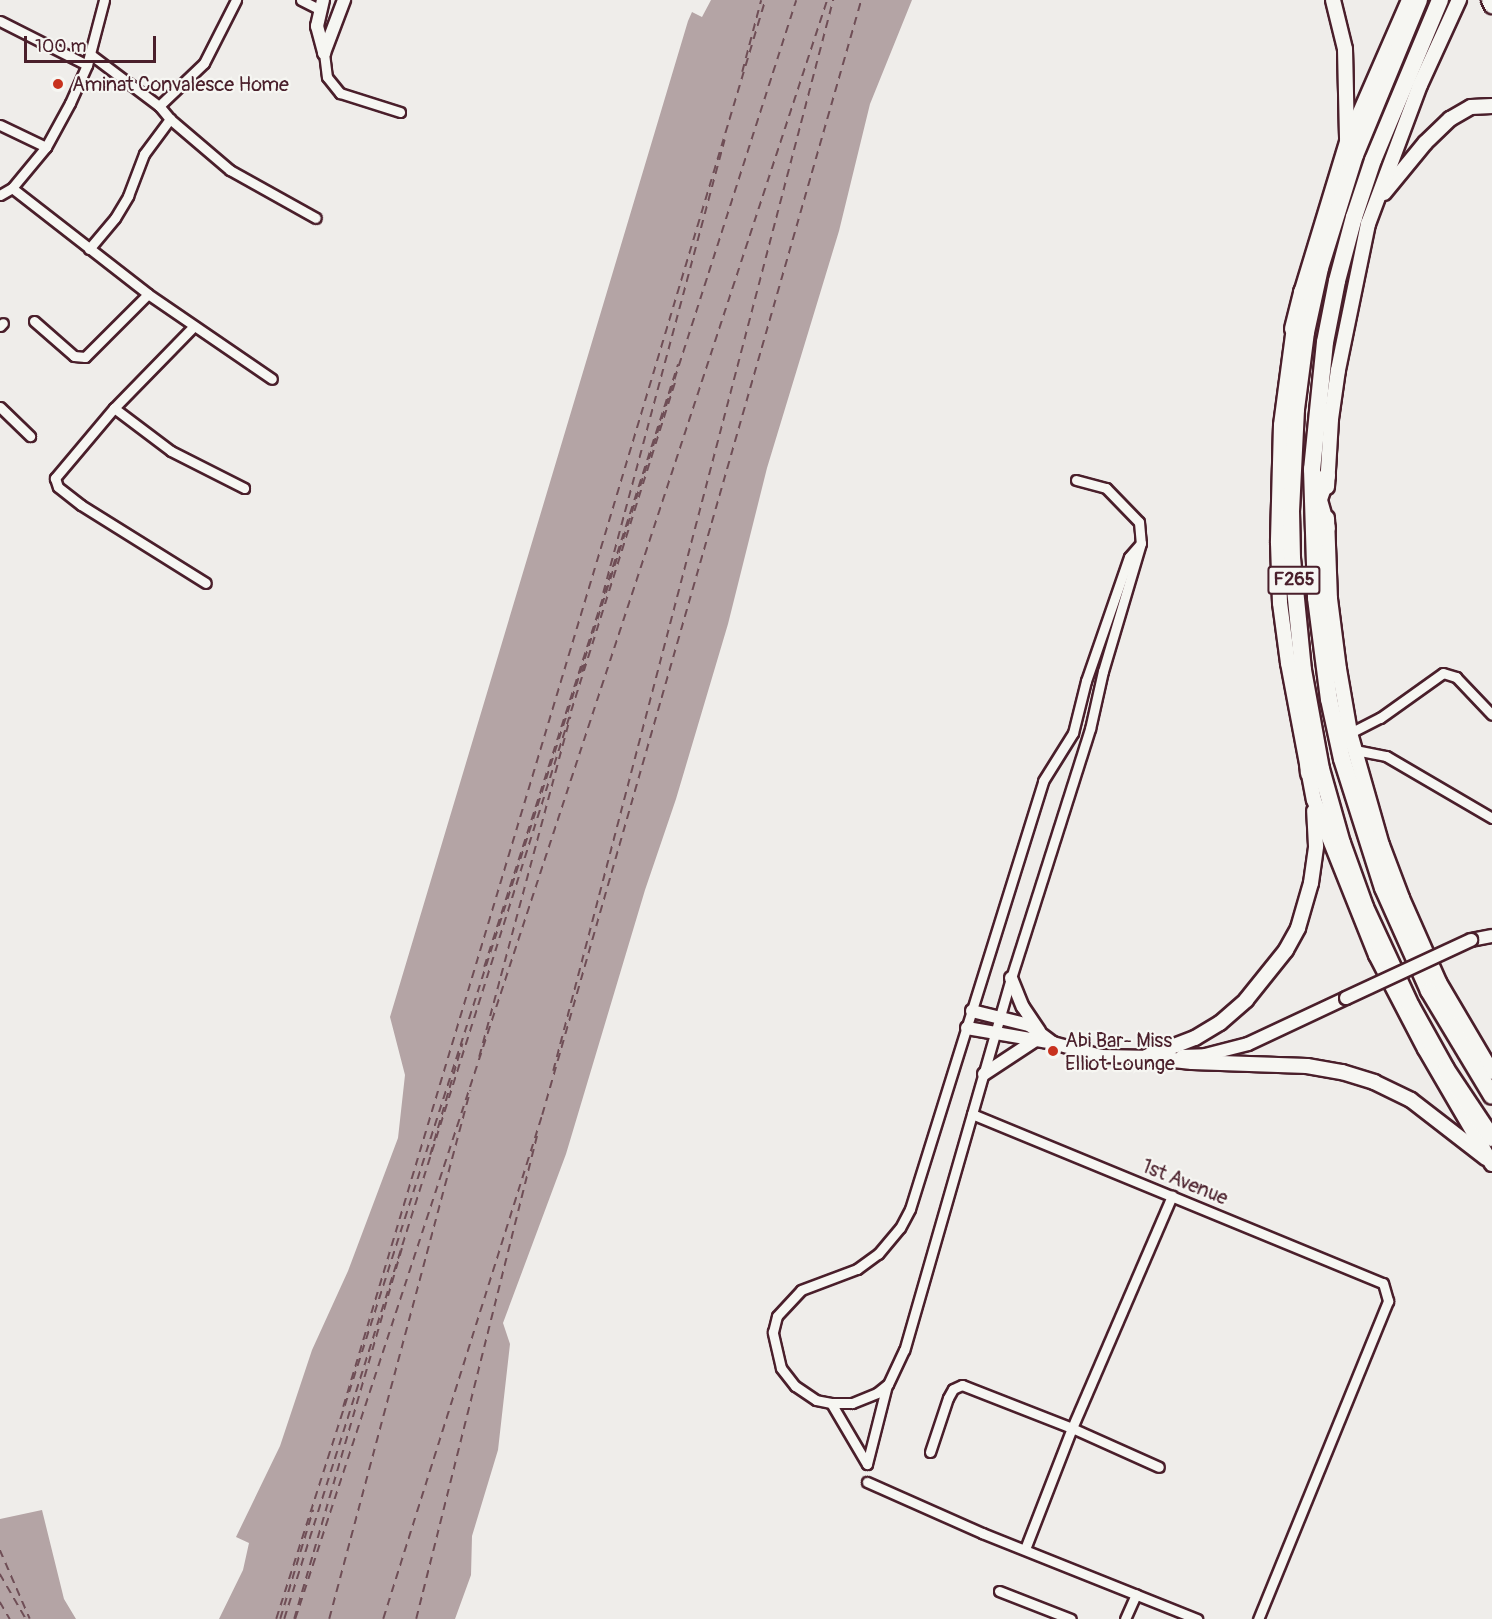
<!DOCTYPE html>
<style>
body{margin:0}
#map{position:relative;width:1492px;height:1619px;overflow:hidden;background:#efedea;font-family:Pangolin,sans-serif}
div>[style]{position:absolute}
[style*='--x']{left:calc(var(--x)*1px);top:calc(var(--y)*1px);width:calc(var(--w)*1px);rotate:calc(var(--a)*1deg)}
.water>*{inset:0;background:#b4a4a5}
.ferry>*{height:1.5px;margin-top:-0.75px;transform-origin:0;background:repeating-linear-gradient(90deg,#6f4e56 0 8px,transparent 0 14px)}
.roads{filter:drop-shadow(2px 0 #4a1f2b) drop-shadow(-2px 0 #4a1f2b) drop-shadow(0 2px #4a1f2b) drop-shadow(0 -2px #4a1f2b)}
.street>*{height:9px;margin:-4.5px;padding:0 4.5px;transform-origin:4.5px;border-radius:4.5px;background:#f6f6f2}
.secondary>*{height:12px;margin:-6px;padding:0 6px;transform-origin:6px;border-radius:6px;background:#f6f6f2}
.primary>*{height:14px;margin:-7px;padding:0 7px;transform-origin:7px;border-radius:7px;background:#f6f6f2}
.highway>*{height:16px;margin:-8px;padding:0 8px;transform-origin:8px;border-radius:8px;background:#f6f6f2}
.bridges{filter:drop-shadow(2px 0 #4a1f2b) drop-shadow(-2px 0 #4a1f2b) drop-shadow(0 2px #4a1f2b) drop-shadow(0 -2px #4a1f2b)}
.secondary-bridge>*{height:12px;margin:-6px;padding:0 6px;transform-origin:6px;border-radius:6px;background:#f6f6f2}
.dots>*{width:16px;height:16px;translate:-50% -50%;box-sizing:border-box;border:3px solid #f6f6f2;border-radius:50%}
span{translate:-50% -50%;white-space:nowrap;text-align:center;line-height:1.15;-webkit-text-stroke:4.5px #f6f6f2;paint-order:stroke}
.shield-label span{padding:2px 4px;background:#f6f6f2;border:2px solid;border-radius:4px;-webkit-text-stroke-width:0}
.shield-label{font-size:18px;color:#4a1f2b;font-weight:700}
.poi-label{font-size:20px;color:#4a1f2b}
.left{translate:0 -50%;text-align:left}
.street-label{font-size:20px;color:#4a1f2b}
.scale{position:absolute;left:24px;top:36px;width:132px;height:27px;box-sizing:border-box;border:3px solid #4a1f2b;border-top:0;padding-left:8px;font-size:18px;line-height:21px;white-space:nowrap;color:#4a1f2b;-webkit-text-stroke:4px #f6f6f2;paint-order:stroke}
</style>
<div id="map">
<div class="water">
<i style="clip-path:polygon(711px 0,912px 0,870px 104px,839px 231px,767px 468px,728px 624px,676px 799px,645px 890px,566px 1154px,503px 1323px,510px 1344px,498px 1450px,472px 1536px,471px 1575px,455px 1619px,219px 1619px,243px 1570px,249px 1543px,236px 1537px,280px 1446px,312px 1350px,348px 1271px,398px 1138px,405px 1075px,390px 1017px,688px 21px,692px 12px,702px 17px)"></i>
<i style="clip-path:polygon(42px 1510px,64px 1599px,76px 1619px,0 1619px,0 1519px)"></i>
</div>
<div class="ferry">
<i style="--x:742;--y:72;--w:74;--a:-75.2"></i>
<i style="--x:603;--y:593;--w:469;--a:-75"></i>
<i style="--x:582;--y:672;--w:10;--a:-73"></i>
<i style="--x:484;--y:967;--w:633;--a:-72.17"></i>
<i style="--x:479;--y:1057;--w:352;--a:-75"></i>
<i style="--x:553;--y:1071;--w:1107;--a:-75.35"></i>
<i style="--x:430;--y:1155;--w:116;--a:-73.9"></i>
<i style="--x:343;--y:1407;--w:1469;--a:-73.3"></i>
<i style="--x:0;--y:1550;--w:75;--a:66.5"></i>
<i style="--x:0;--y:1574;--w:52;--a:60"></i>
<i style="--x:0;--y:1602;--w:20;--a:60"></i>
<i style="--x:276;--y:1619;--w:1700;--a:-72.19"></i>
<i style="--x:280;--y:1619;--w:114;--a:-73.2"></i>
<i style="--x:284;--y:1619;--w:1300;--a:-72.46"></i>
<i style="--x:294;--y:1619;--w:386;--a:-73.8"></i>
<i style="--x:295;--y:1619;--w:1704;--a:-71.81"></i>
<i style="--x:329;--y:1619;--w:547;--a:-75.05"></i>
<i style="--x:383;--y:1619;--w:528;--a:-72.49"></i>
<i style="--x:542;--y:1115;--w:1160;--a:-74.03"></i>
<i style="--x:416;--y:1619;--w:503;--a:-75.96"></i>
</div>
<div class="roads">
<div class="street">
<i style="--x:301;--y:0;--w:20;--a:27"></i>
<i style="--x:0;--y:21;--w:97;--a:26.8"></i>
<i style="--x:324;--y:53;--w:24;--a:83"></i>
<i style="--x:327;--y:77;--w:21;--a:51"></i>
<i style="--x:340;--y:93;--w:63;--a:17.6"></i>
<i style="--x:159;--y:106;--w:62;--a:-43.7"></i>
<i style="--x:204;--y:63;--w:71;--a:-63.1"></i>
<i style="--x:170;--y:119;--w:79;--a:40.4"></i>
<i style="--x:230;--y:170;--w:98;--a:29.2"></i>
<i style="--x:0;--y:125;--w:51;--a:25.6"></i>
<i style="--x:12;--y:188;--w:172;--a:37.9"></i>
<i style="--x:148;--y:294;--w:150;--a:34.4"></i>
<i style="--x:0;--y:195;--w:14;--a:-30"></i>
<i style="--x:12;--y:188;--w:53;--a:-50.3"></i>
<i style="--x:46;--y:147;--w:50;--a:-61.4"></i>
<i style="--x:70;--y:103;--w:42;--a:-65.9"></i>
<i style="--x:87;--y:65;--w:67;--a:-75.3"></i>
<i style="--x:89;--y:249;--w:40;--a:-50"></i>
<i style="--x:115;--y:218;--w:26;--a:-59"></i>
<i style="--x:128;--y:196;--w:45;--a:-69.1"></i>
<i style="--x:144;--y:154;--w:44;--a:-53.4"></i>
<i style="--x:170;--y:119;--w:17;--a:-130"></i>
<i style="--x:159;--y:106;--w:86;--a:-143"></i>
<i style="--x:34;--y:321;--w:53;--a:41.2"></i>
<i style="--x:74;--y:356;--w:11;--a:5"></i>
<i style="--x:85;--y:357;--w:89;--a:-45"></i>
<i style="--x:0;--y:326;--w:4;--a:-45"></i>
<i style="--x:194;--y:326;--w:115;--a:134.3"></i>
<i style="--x:114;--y:408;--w:92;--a:130.1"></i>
<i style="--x:55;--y:478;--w:9;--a:72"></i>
<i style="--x:58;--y:487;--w:29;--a:38"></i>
<i style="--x:81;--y:505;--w:147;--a:32"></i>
<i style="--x:0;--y:407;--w:42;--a:44"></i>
<i style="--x:114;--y:408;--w:71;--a:37"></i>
<i style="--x:171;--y:451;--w:82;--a:26.9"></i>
<i style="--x:1076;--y:480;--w:31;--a:15"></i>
<i style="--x:1106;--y:488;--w:47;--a:45.9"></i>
<i style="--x:1139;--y:522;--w:21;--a:85"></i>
<i style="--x:1141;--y:543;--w:134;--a:106.5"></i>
<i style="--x:1103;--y:671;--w:59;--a:102.6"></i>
<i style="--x:1090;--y:729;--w:261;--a:107.6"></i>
<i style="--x:1011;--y:978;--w:387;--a:106"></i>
<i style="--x:904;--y:1350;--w:38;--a:115"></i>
<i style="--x:888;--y:1384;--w:14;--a:141"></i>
<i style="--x:877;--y:1393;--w:27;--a:158"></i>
<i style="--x:852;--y:1403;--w:21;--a:180"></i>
<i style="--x:831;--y:1403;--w:15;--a:-169"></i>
<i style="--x:816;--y:1400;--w:25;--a:-146"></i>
<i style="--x:795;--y:1386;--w:23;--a:-128"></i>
<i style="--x:781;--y:1368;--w:37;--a:-103"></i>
<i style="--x:773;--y:1332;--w:16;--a:-76"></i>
<i style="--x:777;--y:1316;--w:35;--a:-47"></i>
<i style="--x:801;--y:1290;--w:60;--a:-20.6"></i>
<i style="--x:857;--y:1269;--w:26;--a:-36"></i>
<i style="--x:878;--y:1254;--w:34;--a:-50"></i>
<i style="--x:900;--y:1228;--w:21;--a:-62"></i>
<i style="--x:910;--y:1209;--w:448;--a:-72.7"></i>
<i style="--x:1043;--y:781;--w:57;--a:-58"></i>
<i style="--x:1073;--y:733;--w:54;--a:-76"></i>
<i style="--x:1086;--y:681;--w:131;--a:-70.9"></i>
<i style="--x:1129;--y:557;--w:18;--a:-49"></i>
<i style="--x:1350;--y:733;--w:34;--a:-27"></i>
<i style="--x:1380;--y:718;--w:77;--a:-35.5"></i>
<i style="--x:1443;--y:673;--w:14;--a:17"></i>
<i style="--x:1456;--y:677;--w:52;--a:46.5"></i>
<i style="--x:1355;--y:750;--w:32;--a:11"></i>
<i style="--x:1386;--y:756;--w:123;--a:30.3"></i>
<i style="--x:972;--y:1114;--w:444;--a:22.4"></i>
<i style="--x:1383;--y:1283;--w:19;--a:74"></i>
<i style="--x:1388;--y:1301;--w:344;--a:112.2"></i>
<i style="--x:831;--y:1403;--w:71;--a:59.5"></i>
<i style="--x:930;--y:1452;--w:57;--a:-71.6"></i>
<i style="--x:948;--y:1398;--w:10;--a:-61"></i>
<i style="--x:953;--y:1389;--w:10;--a:-24"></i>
<i style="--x:962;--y:1385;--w:118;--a:21.4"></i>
<i style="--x:1072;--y:1428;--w:95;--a:24.1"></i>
<i style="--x:867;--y:1464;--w:81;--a:-75.8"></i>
<i style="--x:867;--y:1482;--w:126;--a:23.9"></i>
<i style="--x:982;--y:1533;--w:232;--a:21.8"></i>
<i style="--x:1025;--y:1549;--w:130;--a:-68.8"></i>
<i style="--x:1072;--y:1428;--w:253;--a:-66.7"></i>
<i style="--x:999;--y:1591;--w:77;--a:21.3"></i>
<i style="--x:1125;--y:1619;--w:27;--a:-66"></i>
</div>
<div class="secondary">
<i style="--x:323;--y:0;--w:27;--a:103"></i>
<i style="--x:317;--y:26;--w:28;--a:75"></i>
<i style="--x:324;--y:53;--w:57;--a:-69.3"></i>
<i style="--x:1471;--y:940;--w:21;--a:-11"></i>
<i style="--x:1011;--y:978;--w:31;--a:68"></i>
<i style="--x:1023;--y:1007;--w:29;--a:56"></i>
<i style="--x:972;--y:1011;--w:59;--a:13.8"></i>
<i style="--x:1029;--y:1025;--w:30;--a:37"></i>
<i style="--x:967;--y:1028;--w:87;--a:9.9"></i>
<i style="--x:1053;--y:1043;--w:50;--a:15.2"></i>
<i style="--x:1101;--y:1056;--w:55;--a:1"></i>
<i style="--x:1182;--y:1056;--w:23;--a:-2"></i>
<i style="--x:1205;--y:1055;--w:44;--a:-14.3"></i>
<i style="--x:1248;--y:1044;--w:108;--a:-25.1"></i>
<i style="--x:984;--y:1074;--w:60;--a:-33.4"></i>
</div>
<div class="primary">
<i style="--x:1333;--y:0;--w:50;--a:76.2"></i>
<i style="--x:1345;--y:49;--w:91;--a:88.7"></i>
<i style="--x:1489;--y:0;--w:7;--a:63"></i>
<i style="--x:1384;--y:193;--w:65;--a:-50.6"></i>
<i style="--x:1425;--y:143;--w:35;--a:-44"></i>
<i style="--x:1450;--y:119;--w:24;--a:-30"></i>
<i style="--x:1471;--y:107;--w:21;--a:-3"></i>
<i style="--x:1302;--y:290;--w:155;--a:-73.1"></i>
<i style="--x:1347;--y:142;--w:155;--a:-66.4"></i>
<i style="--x:1295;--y:320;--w:106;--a:97.6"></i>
<i style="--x:1281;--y:425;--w:118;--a:91.5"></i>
<i style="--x:1278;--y:543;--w:60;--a:88.1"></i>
<i style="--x:1280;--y:603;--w:61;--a:82.4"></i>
<i style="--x:1288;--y:663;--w:139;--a:79.3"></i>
<i style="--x:1314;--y:800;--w:167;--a:68.2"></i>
<i style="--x:1376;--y:955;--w:106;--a:62.5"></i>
<i style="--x:1425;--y:1049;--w:133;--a:59.8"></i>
<i style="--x:1327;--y:487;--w:68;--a:-86.6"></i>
<i style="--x:1331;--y:419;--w:49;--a:-81.9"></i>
<i style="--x:1338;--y:370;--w:149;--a:-78.4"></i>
<i style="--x:1368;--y:224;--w:148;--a:-69.5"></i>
<i style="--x:1420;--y:85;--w:94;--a:-65.4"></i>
<i style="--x:1327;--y:518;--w:81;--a:87.9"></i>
<i style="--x:1330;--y:599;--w:71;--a:82.7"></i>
<i style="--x:1339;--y:669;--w:65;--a:80.2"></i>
<i style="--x:1350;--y:733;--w:116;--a:74.1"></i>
<i style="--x:1382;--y:845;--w:57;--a:69.3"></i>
<i style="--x:1402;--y:898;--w:92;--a:66.2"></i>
<i style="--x:1439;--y:982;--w:104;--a:59.5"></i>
<i style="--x:1148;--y:1056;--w:50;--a:-21"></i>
<i style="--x:1195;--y:1038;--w:29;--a:-31"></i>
<i style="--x:1220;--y:1023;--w:35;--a:-41"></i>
<i style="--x:1246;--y:1000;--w:64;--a:-51.3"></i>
<i style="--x:1286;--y:950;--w:25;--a:-61"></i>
<i style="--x:1298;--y:928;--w:47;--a:-73.9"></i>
<i style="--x:1311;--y:883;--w:37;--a:-82"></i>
<i style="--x:1316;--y:846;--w:35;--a:-93"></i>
<i style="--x:1146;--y:1057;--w:46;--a:6.2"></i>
<i style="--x:1192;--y:1062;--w:115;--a:2"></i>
<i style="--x:1307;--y:1066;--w:36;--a:10"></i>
<i style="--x:1342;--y:1072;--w:34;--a:17"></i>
<i style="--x:1374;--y:1082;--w:41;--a:25.9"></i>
<i style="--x:1411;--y:1100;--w:95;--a:37.7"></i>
</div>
<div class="highway">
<i style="--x:1419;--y:0;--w:168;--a:112.4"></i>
<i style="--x:1355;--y:155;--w:118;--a:107.2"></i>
<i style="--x:1320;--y:268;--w:66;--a:102.3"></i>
<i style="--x:1306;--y:332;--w:78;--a:97.4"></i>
<i style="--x:1296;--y:409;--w:102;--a:92.8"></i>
<i style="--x:1291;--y:511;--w:47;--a:88.8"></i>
<i style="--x:1292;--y:558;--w:113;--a:84.4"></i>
<i style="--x:1303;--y:670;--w:101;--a:79.7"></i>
<i style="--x:1321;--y:769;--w:77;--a:74.2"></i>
<i style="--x:1342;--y:843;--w:68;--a:70.2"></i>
<i style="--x:1365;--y:907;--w:109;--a:65.1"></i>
<i style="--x:1411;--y:1006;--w:72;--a:60.9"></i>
<i style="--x:1446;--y:1069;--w:83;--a:56.3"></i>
<i style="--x:1440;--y:0;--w:173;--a:112.7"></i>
<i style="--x:1373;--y:160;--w:60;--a:108.4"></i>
<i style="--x:1354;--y:217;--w:66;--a:104.9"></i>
<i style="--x:1337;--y:281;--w:62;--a:101.1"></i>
<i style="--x:1325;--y:342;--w:128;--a:95.8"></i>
<i style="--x:1312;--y:469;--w:129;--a:88.2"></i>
<i style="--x:1316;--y:598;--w:102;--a:82.7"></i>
<i style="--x:1329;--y:699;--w:61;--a:77.8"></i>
<i style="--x:1342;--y:759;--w:135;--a:72.4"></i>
<i style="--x:1383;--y:888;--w:113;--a:65.9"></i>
<i style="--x:1429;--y:991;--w:122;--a:59"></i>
<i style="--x:1293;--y:329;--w:38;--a:-76"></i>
<i style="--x:1302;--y:292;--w:24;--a:-54"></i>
<i style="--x:1318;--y:497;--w:32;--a:74"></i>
<i style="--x:1317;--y:505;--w:31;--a:-71"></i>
<i style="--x:1307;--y:746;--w:27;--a:86"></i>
</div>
</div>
<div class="bridges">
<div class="secondary-bridge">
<i style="--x:1346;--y:998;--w:138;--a:-24.9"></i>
</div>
</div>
<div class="dots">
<i style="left:58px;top:84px;background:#c8321e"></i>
<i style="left:1053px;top:1051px;background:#c8321e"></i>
</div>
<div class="shield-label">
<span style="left:1294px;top:580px">F265</span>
</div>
<div class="poi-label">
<span class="left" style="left:72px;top:84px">Aminat Convalesce Home</span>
<span class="left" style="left:1065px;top:1052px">Abi Bar- Miss<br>Elliot Lounge</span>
</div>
<div class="street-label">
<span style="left:1185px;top:1182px;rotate:22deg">1st Avenue</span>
</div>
<div class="scale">100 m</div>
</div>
